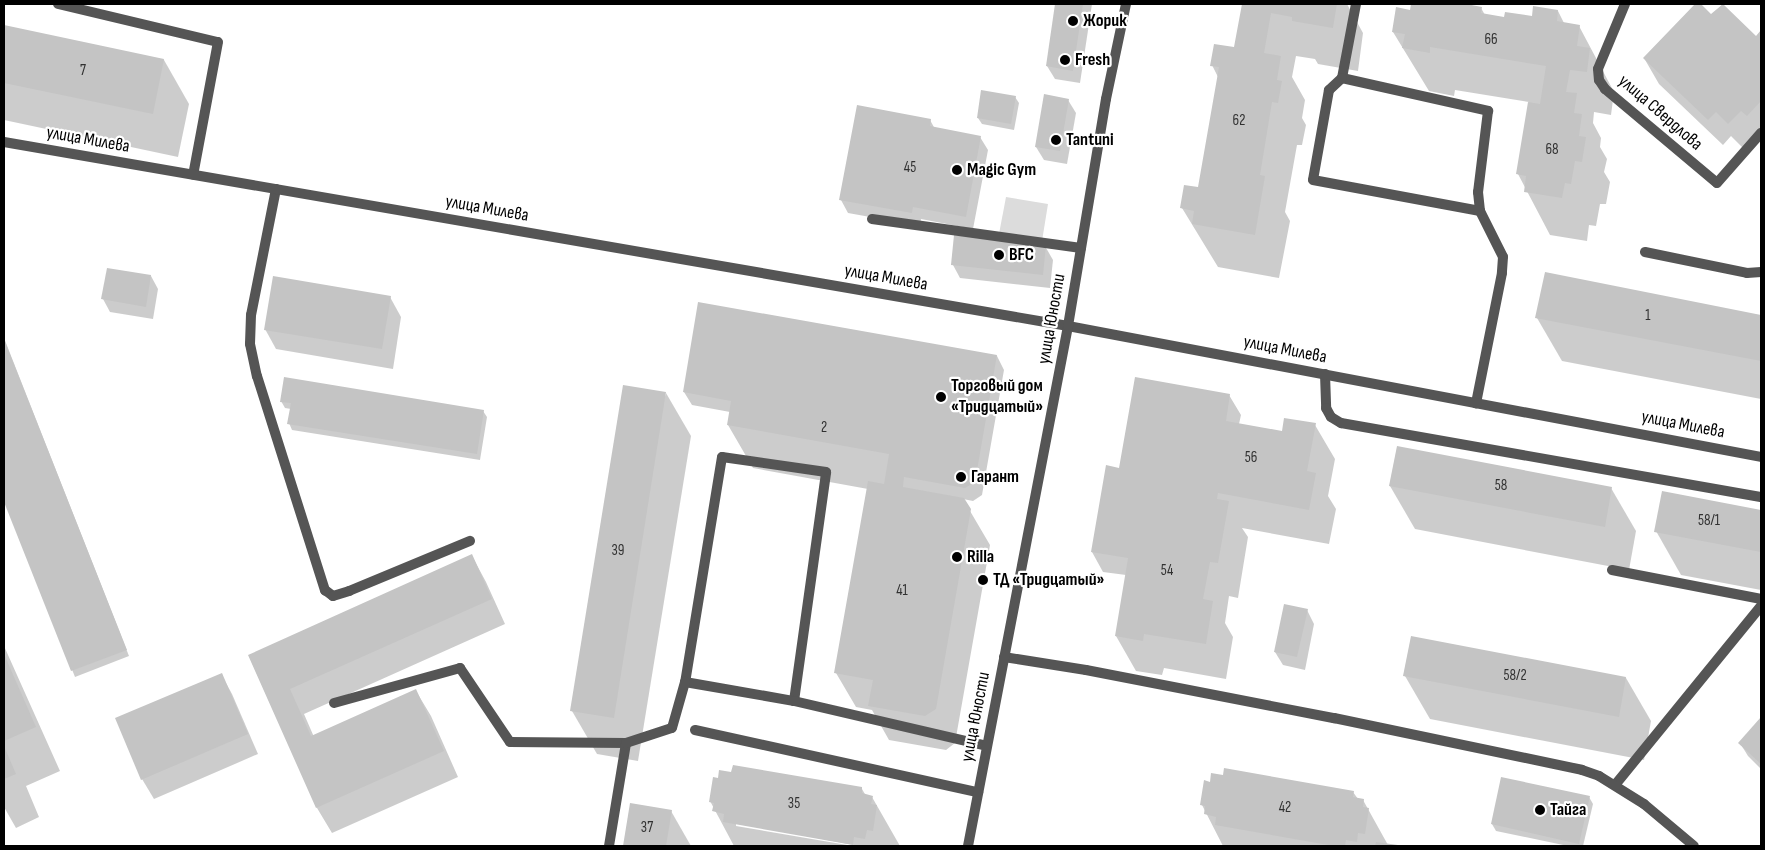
<!DOCTYPE html>
<meta charset="utf-8">
<style>
body{margin:0}
#map{position:relative;width:1765px;height:850px;overflow:hidden;background:#fff;font-family:"Sofia Sans Condensed",sans-serif}
div>[style]{position:absolute}
[style*='--x']{left:calc(var(--x)*1px);top:calc(var(--y)*1px);width:calc(var(--w)*1px);rotate:calc(var(--a)*1deg)}
.green>*{inset:0;background:#dcdcdc}
.shadow>*{inset:0;background:#0003}
.building>*{inset:0;background:#c4c4c4}
.lane>*{height:10px;margin:-5px;padding:0 5px;transform-origin:5px;border-radius:5px;background:#555}
.street>*{height:10px;margin:-5px;padding:0 5px;transform-origin:5px;border-radius:5px;background:#555}
.dots>*{width:14px;height:14px;translate:-50% -50%;box-sizing:border-box;border:2px solid #fff;border-radius:50%}
span{translate:-50% -50%;white-space:nowrap;text-align:center;line-height:1.15;-webkit-text-stroke:4.5px #fff;paint-order:stroke}
.number-label{font-size:15px;color:#313131}
.number-label span{-webkit-text-stroke-width:0}
.poi-label{font-size:18px;color:#000;font-weight:700}
.left{translate:0 -50%;text-align:left}
.street-label{font-size:18px;color:#000}
.frame{position:absolute;inset:0;border:5px solid #000;pointer-events:none}
</style>
<div id="map">
<div class="green">
<i style="clip-path:polygon(1006px 197px,1048px 204px,1042px 241px,999px 234px)"></i>
</div>
<div class="shadow">
<i style="clip-path:polygon(1056px 4px,1092px 4px,1080px 83px,1055px 79px,1047px 66px)"></i>
<i style="clip-path:polygon(1243px 4px,1347px 4px,1363px 33px,1358px 71px,1318px 64px,1315px 59px,1296px 56px,1292px 77px,1305px 100px,1302px 118px,1306px 125px,1302px 145px,1297px 145px,1285px 212px,1290px 221px,1279px 278px,1218px 267px,1182px 208px,1199px 189px,1218px 77px,1212px 65px,1235px 48px)"></i>
<i style="clip-path:polygon(1412px 4px,1466px 4px,1481px 8px,1485px 15px,1505px 19px,1533px 18px,1558px 11px,1564px 23px,1579px 26px,1614px 92px,1611px 115px,1594px 112px,1593px 123px,1601px 138px,1600px 147px,1607px 159px,1604px 172px,1610px 182px,1606px 204px,1600px 204px,1596px 226px,1589px 225px,1587px 241px,1550px 235px,1518px 174px,1529px 102px,1455px 90px,1454px 96px,1429px 91px,1393px 32px,1411px 11px)"></i>
<i style="clip-path:polygon(1696px 4px,1711px 16px,1722px 5px,1756px 37px,1761px 32px,1761px 140px,1744px 149px,1731px 136px,1723px 145px,1659px 84px,1644px 58px)"></i>
<i style="clip-path:polygon(4px 27px,164px 60px,189px 104px,178px 157px,4px 120px)"></i>
<i style="clip-path:polygon(1015px 97px,1019px 103px,1014px 130px,982px 124px,978px 118px)"></i>
<i style="clip-path:polygon(1068px 100px,1076px 113px,1067px 164px,1044px 160px,1036px 147px)"></i>
<i style="clip-path:polygon(930px 120px,935px 129px,980px 137px,988px 150px,973px 229px,921px 219px,920px 226px,848px 213px,841px 200px)"></i>
<i style="clip-path:polygon(1045px 246px,1053px 260px,1050px 288px,960px 278px,953px 265px)"></i>
<i style="clip-path:polygon(1546px 274px,1761px 316px,1761px 399px,1562px 361px,1537px 318px)"></i>
<i style="clip-path:polygon(151px 276px,158px 289px,153px 319px,110px 312px,103px 299px)"></i>
<i style="clip-path:polygon(390px 297px,401px 317px,393px 369px,276px 349px,265px 329px)"></i>
<i style="clip-path:polygon(4px 338px,129px 656px,75px 677px,4px 498px)"></i>
<i style="clip-path:polygon(997px 356px,1004px 370px,982px 495px,973px 501px,963px 499px,990px 545px,955px 743px,946px 750px,889px 740px,872px 710px,856px 707px,836px 673px,868px 489px,753px 468px,728px 425px,730px 412px,692px 405px,684px 392px)"></i>
<i style="clip-path:polygon(666px 393px,691px 436px,638px 761px,597px 754px,572px 711px)"></i>
<i style="clip-path:polygon(1229px 395px,1241px 415px,1239px 424px,1283px 433px,1315px 425px,1335px 459px,1328px 496px,1336px 509px,1329px 544px,1242px 528px,1248px 537px,1238px 598px,1229px 596px,1225px 623px,1233px 637px,1226px 679px,1164px 668px,1162px 675px,1136px 671px,1116px 636px,1126px 575px,1103px 572px,1092px 552px,1120px 469px)"></i>
<i style="clip-path:polygon(281px 401px,483px 411px,487px 417px,480px 460px,292px 430px,289px 423px,291px 409px,285px 408px)"></i>
<i style="clip-path:polygon(1390px 486px,1611px 488px,1636px 531px,1629px 570px,1415px 529px)"></i>
<i style="clip-path:polygon(1663px 493px,1761px 512px,1761px 590px,1681px 575px,1656px 531px)"></i>
<i style="clip-path:polygon(472px 556px,486px 582px,505px 624px,304px 714px,314px 737px,416px 691px,431px 716px,458px 777px,332px 833px,317px 808px,249px 656px)"></i>
<i style="clip-path:polygon(1307px 610px,1314px 624px,1305px 670px,1283px 665px,1275px 652px)"></i>
<i style="clip-path:polygon(4px 646px,60px 771px,26px 786px,39px 817px,16px 828px,4px 807px)"></i>
<i style="clip-path:polygon(221px 674px,232px 694px,258px 754px,154px 799px,142px 779px)"></i>
<i style="clip-path:polygon(1405px 676px,1626px 678px,1651px 721px,1644px 760px,1430px 719px)"></i>
<i style="clip-path:polygon(1761px 719px,1761px 769px,1748px 756px,1740px 743px)"></i>
<i style="clip-path:polygon(862px 789px,866px 796px,872px 797px,900px 846px,859px 846px,736px 823px,736px 826px,853px 846px,734px 846px,710px 801px)"></i>
<i style="clip-path:polygon(1353px 792px,1358px 799px,1363px 800px,1388px 845px,1396px 846px,1223px 846px,1202px 805px)"></i>
<i style="clip-path:polygon(1589px 797px,1593px 804px,1583px 846px,1568px 846px,1496px 831px,1492px 824px)"></i>
<i style="clip-path:polygon(631px 804px,671px 811px,691px 846px,624px 846px)"></i>
</div>
<div class="building">
<i style="clip-path:polygon(1055px 4px,1083px 4px,1073px 71px,1046px 66px)"></i>
<i style="clip-path:polygon(1242px 4px,1337px 4px,1333px 28px,1292px 21px,1292px 17px,1271px 13px,1264px 53px,1281px 56px,1277px 80px,1282px 81px,1278px 103px,1272px 102px,1260px 175px,1265px 176px,1255px 235px,1192px 224px,1194px 211px,1180px 208px,1184px 185px,1198px 187px,1219px 67px,1210px 66px,1214px 44px,1234px 47px)"></i>
<i style="clip-path:polygon(1411px 4px,1466px 4px,1482px 7px,1481px 13px,1504px 17px,1505px 12px,1532px 16px,1533px 6px,1558px 10px,1557px 21px,1580px 25px,1577px 46px,1590px 48px,1587px 72px,1570px 70px,1566px 92px,1577px 93px,1574px 113px,1582px 114px,1579px 136px,1586px 137px,1582px 162px,1575px 161px,1571px 184px,1565px 183px,1562px 198px,1524px 192px,1526px 176px,1516px 174px,1528px 102px,1540px 104px,1546px 66px,1430px 47px,1430px 53px,1402px 48px,1405px 34px,1392px 32px,1396px 7px,1410px 10px)"></i>
<i style="clip-path:polygon(1695px 4px,1701px 4px,1711px 14px,1723px 4px,1756px 36px,1761px 30px,1761px 101px,1747px 116px,1741px 111px,1728px 124px,1716px 112px,1708px 120px,1643px 58px)"></i>
<i style="clip-path:polygon(4px 25px,164px 59px,153px 114px,4px 83px)"></i>
<i style="clip-path:polygon(981px 90px,1016px 96px,1011px 124px,977px 118px)"></i>
<i style="clip-path:polygon(1044px 94px,1069px 99px,1060px 151px,1035px 147px)"></i>
<i style="clip-path:polygon(857px 105px,931px 119px,930px 126px,981px 136px,966px 217px,913px 207px,912px 213px,839px 200px)"></i>
<i style="clip-path:polygon(954px 235px,1046px 245px,1043px 275px,951px 265px)"></i>
<i style="clip-path:polygon(107px 268px,151px 275px,146px 307px,101px 299px)"></i>
<i style="clip-path:polygon(1545px 272px,1761px 315px,1761px 361px,1535px 318px)"></i>
<i style="clip-path:polygon(273px 276px,391px 296px,382px 349px,264px 330px)"></i>
<i style="clip-path:polygon(698px 302px,997px 355px,975px 482px,965px 488px,904px 477px,903px 487px,964px 498px,971px 509px,936px 709px,925px 716px,868px 706px,873px 680px,834px 673px,868px 481px,884px 484px,889px 454px,727px 425px,731px 401px,683px 392px)"></i>
<i style="clip-path:polygon(4px 339px,127px 650px,71px 671px,4px 502px)"></i>
<i style="clip-path:polygon(284px 377px,484px 410px,477px 454px,287px 424px,291px 403px,280px 402px)"></i>
<i style="clip-path:polygon(1135px 377px,1230px 394px,1226px 421px,1282px 431px,1284px 418px,1316px 423px,1307px 471px,1316px 473px,1309px 510px,1218px 493px,1217px 499px,1229px 501px,1218px 563px,1210px 562px,1203px 599px,1213px 601px,1206px 644px,1144px 634px,1143px 641px,1115px 636px,1128px 558px,1091px 552px,1106px 465px,1119px 468px)"></i>
<i style="clip-path:polygon(623px 385px,666px 392px,614px 718px,570px 711px)"></i>
<i style="clip-path:polygon(1397px 446px,1612px 487px,1605px 527px,1389px 486px)"></i>
<i style="clip-path:polygon(1662px 491px,1761px 510px,1761px 552px,1654px 532px)"></i>
<i style="clip-path:polygon(472px 554px,492px 599px,290px 689px,311px 736px,416px 689px,444px 751px,316px 808px,248px 655px)"></i>
<i style="clip-path:polygon(1284px 604px,1308px 609px,1297px 657px,1274px 652px)"></i>
<i style="clip-path:polygon(1411px 636px,1626px 677px,1619px 717px,1403px 676px)"></i>
<i style="clip-path:polygon(4px 654px,36px 727px,4px 741px)"></i>
<i style="clip-path:polygon(222px 673px,248px 734px,141px 780px,115px 718px)"></i>
<i style="clip-path:polygon(1761px 717px,1761px 764px,1738px 743px)"></i>
<i style="clip-path:polygon(4px 746px,16px 774px,4px 779px)"></i>
<i style="clip-path:polygon(733px 765px,862px 787px,862px 793px,873px 796px,871px 804px,877px 805px,873px 831px,867px 830px,865px 839px,854px 837px,853px 845px,723px 822px,724px 814px,712px 811px,714px 803px,709px 802px,713px 777px,718px 778px,719px 770px,731px 772px)"></i>
<i style="clip-path:polygon(1224px 768px,1354px 791px,1353px 797px,1364px 799px,1363px 807px,1369px 808px,1365px 834px,1358px 833px,1357px 842px,1346px 840px,1345px 846px,1334px 846px,1215px 825px,1216px 817px,1204px 814px,1205px 806px,1200px 805px,1204px 780px,1210px 782px,1211px 773px,1223px 775px)"></i>
<i style="clip-path:polygon(1501px 777px,1590px 796px,1579px 844px,1491px 824px)"></i>
<i style="clip-path:polygon(630px 803px,672px 810px,666px 846px,623px 846px)"></i>
<i style="clip-path:polygon(1376px 842px,1398px 845px,1397px 846px,1375px 846px)"></i>
</div>
<div class="lane">
<i style="--x:58;--y:4;--w:164;--a:13.4"></i>
<i style="--x:218;--y:42;--w:135;--a:100.6"></i>
<i style="--x:1356;--y:4;--w:75;--a:100.7"></i>
<i style="--x:1342;--y:78;--w:150;--a:12.7"></i>
<i style="--x:1488;--y:111;--w:82;--a:97"></i>
<i style="--x:1478;--y:192;--w:19;--a:84"></i>
<i style="--x:1480;--y:211;--w:51;--a:63.4"></i>
<i style="--x:1503;--y:257;--w:16;--a:94"></i>
<i style="--x:1502;--y:273;--w:133;--a:101.3"></i>
<i style="--x:1342;--y:78;--w:18;--a:137"></i>
<i style="--x:1329;--y:90;--w:91;--a:100.1"></i>
<i style="--x:1313;--y:180;--w:170;--a:10.5"></i>
<i style="--x:276;--y:189;--w:128;--a:101.2"></i>
<i style="--x:251;--y:315;--w:29;--a:92"></i>
<i style="--x:250;--y:344;--w:33;--a:78"></i>
<i style="--x:257;--y:376;--w:225;--a:72.4"></i>
<i style="--x:325;--y:590;--w:10;--a:37"></i>
<i style="--x:333;--y:596;--w:17;--a:-17"></i>
<i style="--x:349;--y:591;--w:131;--a:-22.5"></i>
<i style="--x:872;--y:219;--w:211;--a:7.9"></i>
<i style="--x:1645;--y:252;--w:104;--a:11.6"></i>
<i style="--x:1747;--y:273;--w:14;--a:-4"></i>
<i style="--x:1325;--y:374;--w:34;--a:88"></i>
<i style="--x:1326;--y:408;--w:10;--a:61"></i>
<i style="--x:1331;--y:417;--w:12;--a:31"></i>
<i style="--x:1341;--y:423;--w:426;--a:10"></i>
<i style="--x:1612;--y:570;--w:152;--a:11"></i>
<i style="--x:794;--y:701;--w:231;--a:-82"></i>
<i style="--x:826;--y:472;--w:105;--a:-171.8"></i>
<i style="--x:722;--y:457;--w:228;--a:99.3"></i>
<i style="--x:685;--y:682;--w:111;--a:9.9"></i>
<i style="--x:794;--y:701;--w:198;--a:13.1"></i>
<i style="--x:334;--y:703;--w:131;--a:-15.5"></i>
<i style="--x:460;--y:668;--w:89;--a:56"></i>
<i style="--x:510;--y:742;--w:116;--a:0.5"></i>
<i style="--x:695;--y:730;--w:290;--a:12.4"></i>
<i style="--x:1615;--y:785;--w:231;--a:-50.8"></i>
<i style="--x:609;--y:846;--w:104;--a:-80.6"></i>
<i style="--x:626;--y:743;--w:48;--a:-18.1"></i>
<i style="--x:672;--y:728;--w:48;--a:-74.2"></i>
</div>
<div class="street">
<i style="--x:1625;--y:4;--w:70;--a:112.6"></i>
<i style="--x:1598;--y:69;--w:11;--a:85"></i>
<i style="--x:1599;--y:80;--w:11;--a:56"></i>
<i style="--x:1605;--y:89;--w:146;--a:40"></i>
<i style="--x:1717;--y:183;--w:67;--a:-48.7"></i>
<i style="--x:4;--y:142;--w:1080;--a:9.81"></i>
<i style="--x:1068;--y:326;--w:705;--a:10.7"></i>
<i style="--x:1004;--y:657;--w:83;--a:9"></i>
<i style="--x:1086;--y:670;--w:253;--a:11"></i>
<i style="--x:1334;--y:718;--w:253;--a:11.8"></i>
<i style="--x:1582;--y:770;--w:18;--a:19"></i>
<i style="--x:1599;--y:776;--w:53;--a:31.9"></i>
<i style="--x:1644;--y:804;--w:65;--a:40"></i>
<i style="--x:968;--y:846;--w:530;--a:-79.11"></i>
<i style="--x:1068;--y:326;--w:230;--a:-80.5"></i>
<i style="--x:1106;--y:99;--w:97;--a:-78.1"></i>
</div>
<div class="dots">
<i style="left:1073px;top:21px;background:#000"></i>
<i style="left:1065px;top:60px;background:#000"></i>
<i style="left:1056px;top:140px;background:#000"></i>
<i style="left:957px;top:170px;background:#000"></i>
<i style="left:999px;top:255px;background:#000"></i>
<i style="left:941px;top:397px;background:#000"></i>
<i style="left:961px;top:477px;background:#000"></i>
<i style="left:957px;top:557px;background:#000"></i>
<i style="left:983px;top:580px;background:#000"></i>
<i style="left:1540px;top:810px;background:#000"></i>
</div>
<div class="number-label">
<span style="left:1491px;top:40px">66</span>
<span style="left:83px;top:71px">7</span>
<span style="left:1239px;top:121px">62</span>
<span style="left:1552px;top:150px">68</span>
<span style="left:910px;top:168px">45</span>
<span style="left:1648px;top:316px">1</span>
<span style="left:824px;top:428px">2</span>
<span style="left:1251px;top:458px">56</span>
<span style="left:1501px;top:486px">58</span>
<span style="left:1709px;top:521px">58/1</span>
<span style="left:618px;top:551px">39</span>
<span style="left:1167px;top:571px">54</span>
<span style="left:902px;top:591px">41</span>
<span style="left:1515px;top:676px">58/2</span>
<span style="left:794px;top:804px">35</span>
<span style="left:1285px;top:808px">42</span>
<span style="left:647px;top:828px">37</span>
</div>
<div class="poi-label">
<span class="left" style="left:1083px;top:21px">Жорик</span>
<span class="left" style="left:1075px;top:60px">Fresh</span>
<span class="left" style="left:1066px;top:140px">Tantuni</span>
<span class="left" style="left:967px;top:170px">Magic Gym</span>
<span class="left" style="left:1009px;top:255px">BFC</span>
<span class="left" style="left:951px;top:397px">Торговый дом<br>«Тридцатый»</span>
<span class="left" style="left:971px;top:477px">Гарант</span>
<span class="left" style="left:967px;top:557px">Rilla</span>
<span class="left" style="left:993px;top:580px">ТД «Тридцатый»</span>
<span class="left" style="left:1550px;top:810px">Тайга</span>
</div>
<div class="street-label">
<span style="left:1660px;top:113px;rotate:41deg">улица Свердлова</span>
<span style="left:88px;top:140px;rotate:10deg">улица Милева</span>
<span style="left:487px;top:209px;rotate:10deg">улица Милева</span>
<span style="left:886px;top:278px;rotate:10deg">улица Милева</span>
<span style="left:1052px;top:319px;rotate:-80deg">улица Юности</span>
<span style="left:1285px;top:350px;rotate:11deg">улица Милева</span>
<span style="left:1683px;top:425px;rotate:11deg">улица Милева</span>
<span style="left:976px;top:717px;rotate:-79deg">улица Юности</span>
</div>
<div class="frame"></div>
</div>
